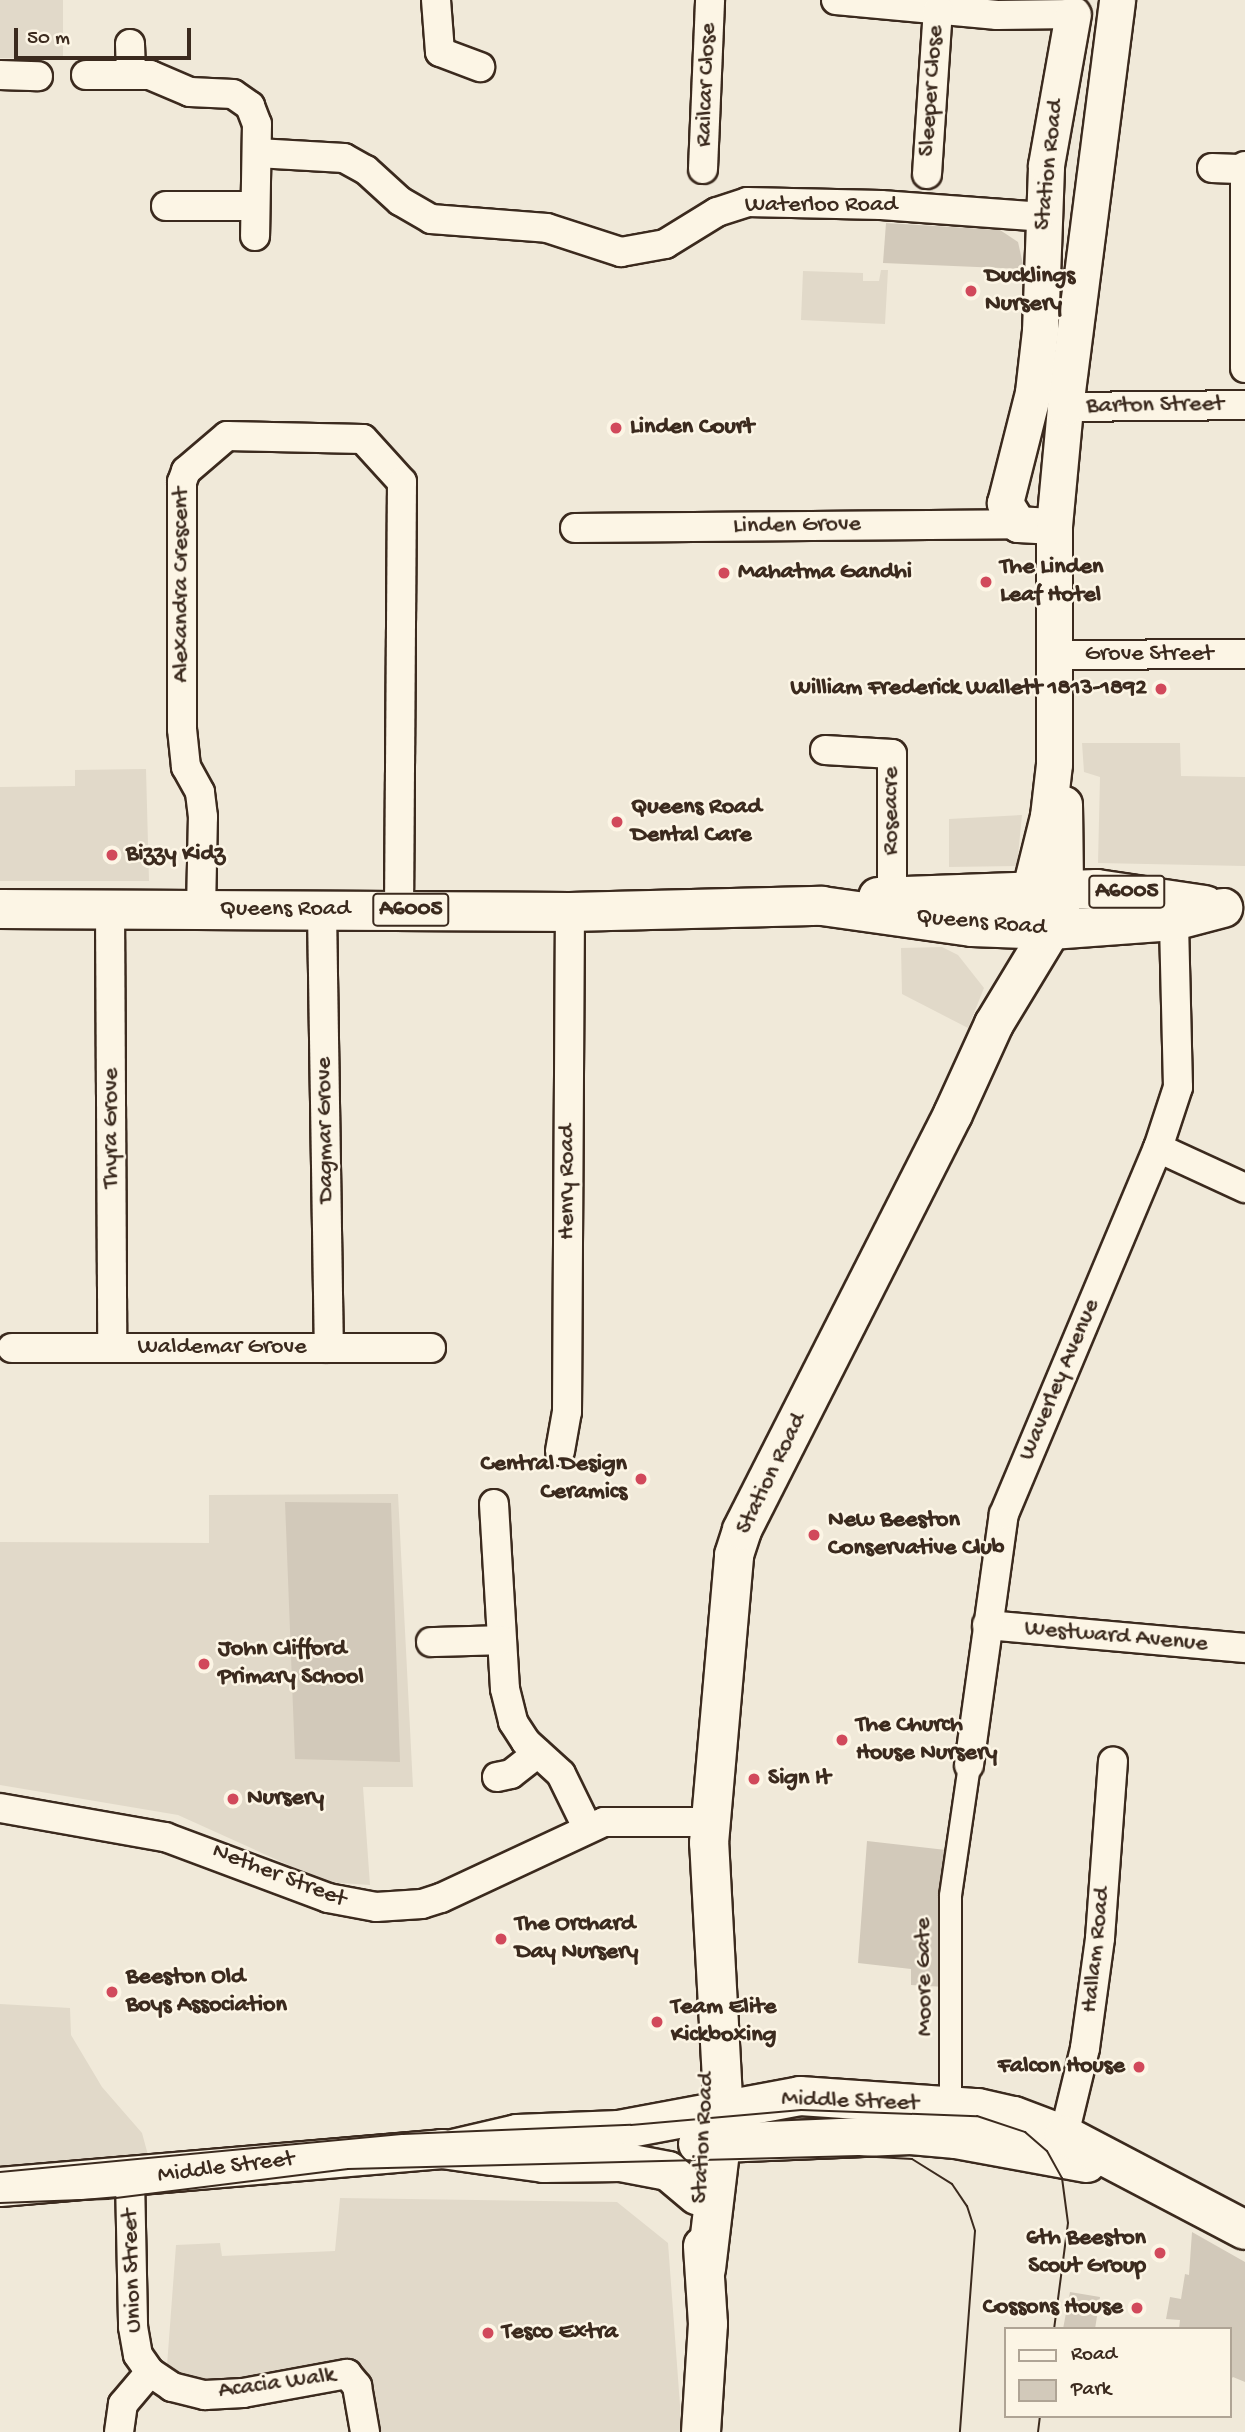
<!DOCTYPE html>
<style>
body{margin:0}
#map{position:relative;width:1245px;height:2432px;overflow:hidden;background:#f0e9d9;font-family:"Gochi Hand",sans-serif}
div>[style]{position:absolute}
[style*='--x']{left:calc(var(--x)*1px);top:calc(var(--y)*1px);width:calc(var(--w)*1px);rotate:calc(var(--a)*1deg)}
.built>*{inset:0;background:#e1d9c9}
.green>*{inset:0;background:#d2c9ba}
.roads{filter:drop-shadow(2px 0 #3b2a1e) drop-shadow(-2px 0 #3b2a1e) drop-shadow(0 2px #3b2a1e) drop-shadow(0 -2px #3b2a1e)}
.pedestrian>*{height:21px;margin:-10.5px;padding:0 10.5px;transform-origin:10.5px;border-radius:10.5px;background:#fcf5e5}
.minor>*{height:28px;margin:-14px;padding:0 14px;transform-origin:14px;border-radius:14px;background:#fcf5e5}
.tertiary>*{height:35px;margin:-17.5px;padding:0 17.5px;transform-origin:17.5px;border-radius:17.5px;background:#fcf5e5}
.secondary>*{height:38px;margin:-19px;padding:0 19px;transform-origin:19px;border-radius:19px;background:#fcf5e5}
.primary>*{height:38px;margin:-19px;padding:0 19px;transform-origin:19px;border-radius:19px;background:#fcf5e5}
.tram>*{height:2px;margin:-1px;padding:0 1px;transform-origin:1px;border-radius:1px;background:#3b2a1e}
.dots>*{width:19px;height:19px;translate:-50% -50%;box-sizing:border-box;border:4px solid #fcf5e5;border-radius:50%}
span{translate:-50% -50%;white-space:nowrap;text-align:center;line-height:1.15;-webkit-text-stroke:5px #fcf5e5;paint-order:stroke}
.shield-label span{padding:2px 5px;background:#fcf5e5;border:2px solid;border-radius:5px;-webkit-text-stroke-width:0}
.shield-label{font-size:23px;color:#3b2a1e;font-weight:700}
.street-label{font-size:24px;color:#3b2a1e}
.poi-label{font-size:24px;color:#3b2a1e;font-weight:700}
.left{translate:0 -50%;text-align:left}
.right{translate:-100% -50%;text-align:right}
.legend{position:absolute;left:1004px;top:2327px;width:228px;height:91px;box-sizing:border-box;background:#fcf5e5;border:2px solid #afa495;margin:0;padding:9px 12px;list-style:none;font-size:21px;color:#3b2a1e}
.legend li{display:flex;align-items:center;gap:14px;height:35px}
.legend b{width:35px;border:2px solid #afa495}
.scale{position:absolute;left:14px;top:28px;width:177px;height:32px;box-sizing:border-box;border:4px solid #3b2a1e;border-top:0;padding-left:9px;font-size:21px;line-height:24px;white-space:nowrap;color:#3b2a1e;-webkit-text-stroke:5px #fcf5e5;paint-order:stroke}
</style>
<div id="map">
<div class="built">
<i style="clip-path:polygon(0 0,63px 0,63px 59px,0 58px)"></i>
<i style="clip-path:polygon(881px 270px,888px 270px,885px 324px,801px 320px,803px 271px,863px 273px,863px 281px,879px 281px)"></i>
<i style="clip-path:polygon(1082px 743px,1180px 743px,1181px 776px,1245px 777px,1245px 866px,1098px 863px,1100px 777px,1084px 772px)"></i>
<i style="clip-path:polygon(146px 769px,149px 881px,0 881px,0 787px,75px 786px,75px 770px)"></i>
<i style="clip-path:polygon(1022px 815px,1017px 866px,949px 867px,949px 819px)"></i>
<i style="clip-path:polygon(942px 947px,958px 955px,984px 988px,968px 1028px,902px 994px,901px 948px)"></i>
<i style="clip-path:polygon(398px 1494px,413px 1787px,363px 1787px,370px 1885px,326px 1882px,178px 1815px,0 1785px,0 1542px,209px 1543px,209px 1495px)"></i>
<i style="clip-path:polygon(0 2004px,70px 2008px,71px 2035px,102px 2087px,142px 2133px,148px 2155px,0 2166px)"></i>
<i style="clip-path:polygon(340px 2198px,617px 2202px,668px 2243px,682px 2432px,369px 2432px,362px 2387px,243px 2390px,166px 2379px,176px 2245px,220px 2243px,222px 2256px,335px 2251px)"></i>
</div>
<div class="green">
<i style="clip-path:polygon(886px 223px,1000px 230px,1018px 242px,1024px 269px,883px 263px)"></i>
<i style="clip-path:polygon(285px 1502px,391px 1503px,400px 1762px,295px 1759px)"></i>
<i style="clip-path:polygon(867px 1841px,946px 1850px,945px 1987px,911px 1985px,911px 1969px,858px 1963px)"></i>
<i style="clip-path:polygon(1192px 2232px,1245px 2262px,1245px 2382px,1233px 2377px,1229px 2381px,1229px 2329px,1179px 2329px,1180px 2320px,1166px 2319px,1170px 2297px,1181px 2299px,1185px 2274px,1189px 2275px)"></i>
<i style="clip-path:polygon(1070px 2292px,1100px 2297px,1095px 2329px,1063px 2329px)"></i>
</div>
<div class="roads">
<div class="pedestrian">
<i style="--x:950;--y:2106;--w:211;--a:-90"></i>
<i style="--x:950;--y:1895;--w:131;--a:-81.7"></i>
</div>
<div class="minor">
<i style="--x:436;--y:0;--w:52;--a:85.6"></i>
<i style="--x:440;--y:52;--w:43;--a:20.6"></i>
<i style="--x:836;--y:0;--w:162;--a:5.3"></i>
<i style="--x:997;--y:15;--w:76;--a:-0.8"></i>
<i style="--x:130;--y:44;--w:31;--a:88"></i>
<i style="--x:0;--y:75;--w:38;--a:2"></i>
<i style="--x:86;--y:75;--w:64;--a:0"></i>
<i style="--x:150;--y:75;--w:43;--a:23"></i>
<i style="--x:190;--y:92;--w:43;--a:2.7"></i>
<i style="--x:233;--y:94;--w:21;--a:35"></i>
<i style="--x:250;--y:106;--w:19;--a:69"></i>
<i style="--x:257;--y:124;--w:112;--a:91"></i>
<i style="--x:257;--y:153;--w:87;--a:3.3"></i>
<i style="--x:344;--y:158;--w:25;--a:29"></i>
<i style="--x:366;--y:170;--w:46;--a:42.4"></i>
<i style="--x:400;--y:201;--w:36;--a:30"></i>
<i style="--x:431;--y:219;--w:116;--a:4.4"></i>
<i style="--x:547;--y:228;--w:78;--a:18"></i>
<i style="--x:621;--y:252;--w:45;--a:-10.3"></i>
<i style="--x:665;--y:244;--w:61;--a:-31.6"></i>
<i style="--x:717;--y:212;--w:32;--a:-18"></i>
<i style="--x:747;--y:202;--w:134;--a:1.3"></i>
<i style="--x:881;--y:205;--w:163;--a:4.2"></i>
<i style="--x:1245;--y:166;--w:202;--a:90"></i>
<i style="--x:1212;--y:168;--w:33;--a:2"></i>
<i style="--x:703;--y:169;--w:169;--a:-87.6"></i>
<i style="--x:927;--y:174;--w:165;--a:-86.2"></i>
<i style="--x:166;--y:206;--w:89;--a:0"></i>
<i style="--x:1065;--y:407;--w:180;--a:-0.6"></i>
<i style="--x:575;--y:528;--w:443;--a:-0.5"></i>
<i style="--x:1054;--y:655;--w:191;--a:-0.3"></i>
<i style="--x:825;--y:750;--w:67;--a:3.4"></i>
<i style="--x:892;--y:754;--w:141;--a:90"></i>
<i style="--x:110;--y:909;--w:439;--a:89.7"></i>
<i style="--x:201;--y:910;--w:93;--a:-88.8"></i>
<i style="--x:203;--y:817;--w:25;--a:-97"></i>
<i style="--x:200;--y:792;--w:29;--a:-119"></i>
<i style="--x:186;--y:767;--w:38;--a:-96"></i>
<i style="--x:182;--y:729;--w:247;--a:-90"></i>
<i style="--x:182;--y:482;--w:12;--a:-70"></i>
<i style="--x:186;--y:471;--w:54;--a:-40.5"></i>
<i style="--x:227;--y:436;--w:136;--a:1.3"></i>
<i style="--x:363;--y:439;--w:58;--a:47.8"></i>
<i style="--x:402;--y:482;--w:428;--a:90.4"></i>
<i style="--x:322;--y:911;--w:437;--a:89.1"></i>
<i style="--x:1158;--y:1148;--w:96;--a:24.7"></i>
<i style="--x:12;--y:1348;--w:419;--a:0"></i>
<i style="--x:560;--y:1451;--w:40;--a:-80"></i>
<i style="--x:567;--y:1412;--w:500;--a:-89.66"></i>
<i style="--x:494;--y:1504;--w:185;--a:86.6"></i>
<i style="--x:505;--y:1689;--w:34;--a:76"></i>
<i style="--x:513;--y:1722;--w:24;--a:57"></i>
<i style="--x:526;--y:1742;--w:47;--a:42.4"></i>
<i style="--x:561;--y:1774;--w:59;--a:63.9"></i>
<i style="--x:987;--y:1625;--w:259;--a:5.1"></i>
<i style="--x:431;--y:1642;--w:70;--a:-1.6"></i>
<i style="--x:969;--y:1765;--w:253;--a:-82.1"></i>
<i style="--x:1004;--y:1514;--w:397;--a:-67.2"></i>
<i style="--x:1158;--y:1148;--w:64;--a:-71.8"></i>
<i style="--x:1178;--y:1087;--w:166;--a:-91.4"></i>
<i style="--x:497;--y:1777;--w:14;--a:-12"></i>
<i style="--x:511;--y:1774;--w:34;--a:-38"></i>
<i style="--x:0;--y:1808;--w:168;--a:10"></i>
<i style="--x:165;--y:1837;--w:174;--a:20.5"></i>
<i style="--x:328;--y:1898;--w:49;--a:10.6"></i>
<i style="--x:376;--y:1907;--w:46;--a:-3.7"></i>
<i style="--x:422;--y:1904;--w:20;--a:-18"></i>
<i style="--x:441;--y:1898;--w:180;--a:-25"></i>
<i style="--x:604;--y:1822;--w:107;--a:0"></i>
<i style="--x:1064;--y:2135;--w:89;--a:-76.4"></i>
<i style="--x:1085;--y:2048;--w:111;--a:-82.2"></i>
<i style="--x:1100;--y:1938;--w:177;--a:-85.8"></i>
<i style="--x:130;--y:2179;--w:148;--a:88.8"></i>
<i style="--x:133;--y:2327;--w:28;--a:80"></i>
<i style="--x:138;--y:2355;--w:21;--a:55"></i>
<i style="--x:150;--y:2372;--w:27;--a:34"></i>
<i style="--x:172;--y:2387;--w:34;--a:14"></i>
<i style="--x:205;--y:2395;--w:38;--a:-3"></i>
<i style="--x:243;--y:2393;--w:106;--a:-10.4"></i>
<i style="--x:347;--y:2374;--w:16;--a:50"></i>
<i style="--x:357;--y:2386;--w:47;--a:80.1"></i>
<i style="--x:119;--y:2432;--w:28;--a:-82"></i>
<i style="--x:123;--y:2404;--w:42;--a:-49.8"></i>
</div>
<div class="tertiary">
<i style="--x:1054;--y:526;--w:36;--a:-177"></i>
<i style="--x:1018;--y:524;--w:25;--a:-122"></i>
<i style="--x:1005;--y:503;--w:114;--a:-75.8"></i>
<i style="--x:1033;--y:392;--w:61;--a:-83.5"></i>
<i style="--x:1040;--y:331;--w:166;--a:-87.9"></i>
<i style="--x:1046;--y:165;--w:153;--a:-79.9"></i>
<i style="--x:1064;--y:804;--w:86;--a:89.3"></i>
<i style="--x:1023;--y:917;--w:104;--a:-76.1"></i>
<i style="--x:1048;--y:816;--w:52;--a:-83.4"></i>
<i style="--x:1054;--y:764;--w:238;--a:-90"></i>
<i style="--x:1054;--y:526;--w:120;--a:-84.7"></i>
<i style="--x:1065;--y:407;--w:410;--a:-82.7"></i>
</div>
<div class="secondary">
<i style="--x:698;--y:2144;--w:213;--a:-2.4"></i>
<i style="--x:911;--y:2135;--w:45;--a:5.1"></i>
<i style="--x:956;--y:2139;--w:133;--a:10.4"></i>
<i style="--x:453;--y:2149;--w:66;--a:-13.2"></i>
<i style="--x:517;--y:2134;--w:102;--a:-2.2"></i>
<i style="--x:619;--y:2130;--w:184;--a:-10.6"></i>
<i style="--x:800;--y:2096;--w:178;--a:3.9"></i>
<i style="--x:978;--y:2108;--w:37;--a:13"></i>
<i style="--x:1014;--y:2116;--w:53;--a:20.8"></i>
<i style="--x:1064;--y:2135;--w:204;--a:27.7"></i>
<i style="--x:0;--y:2187;--w:444;--a:-4.9"></i>
<i style="--x:442;--y:2149;--w:103;--a:7.8"></i>
<i style="--x:544;--y:2163;--w:77;--a:-0.7"></i>
<i style="--x:621;--y:2162;--w:48;--a:10.8"></i>
<i style="--x:668;--y:2171;--w:38;--a:40"></i>
<i style="--x:706;--y:2269;--w:153;--a:-83.2"></i>
<i style="--x:724;--y:2117;--w:274;--a:-93.1"></i>
<i style="--x:709;--y:1843;--w:289;--a:-85"></i>
<i style="--x:734;--y:1555;--w:26;--a:-72"></i>
<i style="--x:742;--y:1530;--w:466;--a:-63.1"></i>
<i style="--x:953;--y:1114;--w:99;--a:-65.5"></i>
<i style="--x:994;--y:1024;--w:110;--a:-58.8"></i>
<i style="--x:1051;--y:930;--w:32;--a:-70"></i>
<i style="--x:701;--y:2432;--w:108;--a:-86.3"></i>
<i style="--x:708;--y:2324;--w:78;--a:-93.7"></i>
</div>
<div class="primary">
<i style="--x:878;--y:897;--w:219;--a:-2.1"></i>
<i style="--x:1097;--y:889;--w:109;--a:8.4"></i>
<i style="--x:0;--y:909;--w:570;--a:0.3"></i>
<i style="--x:570;--y:912;--w:252;--a:-1.4"></i>
<i style="--x:822;--y:906;--w:151;--a:8"></i>
<i style="--x:972;--y:927;--w:79;--a:2.2"></i>
<i style="--x:1051;--y:930;--w:123;--a:-4.2"></i>
<i style="--x:1174;--y:921;--w:51;--a:-14.9"></i>
</div>
</div>
<div class="tram">
<i style="--x:0;--y:2172;--w:405;--a:-5.4"></i>
<i style="--x:403;--y:2134;--w:228;--a:-2.3"></i>
<i style="--x:631;--y:2125;--w:171;--a:-5"></i>
<i style="--x:801;--y:2110;--w:176;--a:2"></i>
<i style="--x:977;--y:2116;--w:51;--a:18.4"></i>
<i style="--x:1025;--y:2132;--w:29;--a:41"></i>
<i style="--x:1047;--y:2151;--w:31;--a:61"></i>
<i style="--x:1062;--y:2178;--w:45;--a:82.4"></i>
<i style="--x:1068;--y:2223;--w:107;--a:97.5"></i>
<i style="--x:0;--y:2203;--w:108;--a:-2.1"></i>
<i style="--x:108;--y:2199;--w:242;--a:-7.1"></i>
<i style="--x:348;--y:2169;--w:511;--a:-1.46"></i>
<i style="--x:859;--y:2156;--w:53;--a:3.2"></i>
<i style="--x:912;--y:2159;--w:47;--a:32"></i>
<i style="--x:952;--y:2184;--w:27;--a:56"></i>
<i style="--x:967;--y:2206;--w:26;--a:72"></i>
<i style="--x:975;--y:2231;--w:202;--a:94.3"></i>
<i style="--x:1038;--y:2432;--w:16;--a:-83"></i>
</div>
<div class="dots">
<i style="left:971px;top:291px;background:#d1495b"></i>
<i style="left:616px;top:428px;background:#d1495b"></i>
<i style="left:724px;top:573px;background:#d1495b"></i>
<i style="left:986px;top:582px;background:#d1495b"></i>
<i style="left:1161px;top:689px;background:#d1495b"></i>
<i style="left:617px;top:822px;background:#d1495b"></i>
<i style="left:112px;top:855px;background:#d1495b"></i>
<i style="left:641px;top:1479px;background:#d1495b"></i>
<i style="left:814px;top:1535px;background:#d1495b"></i>
<i style="left:204px;top:1664px;background:#d1495b"></i>
<i style="left:842px;top:1740px;background:#d1495b"></i>
<i style="left:754px;top:1779px;background:#d1495b"></i>
<i style="left:233px;top:1799px;background:#d1495b"></i>
<i style="left:501px;top:1939px;background:#d1495b"></i>
<i style="left:112px;top:1992px;background:#d1495b"></i>
<i style="left:657px;top:2022px;background:#d1495b"></i>
<i style="left:1139px;top:2067px;background:#d1495b"></i>
<i style="left:1160px;top:2253px;background:#d1495b"></i>
<i style="left:1137px;top:2308px;background:#d1495b"></i>
<i style="left:488px;top:2333px;background:#d1495b"></i>
</div>
<div class="shield-label">
<span style="left:1127px;top:892px">A6005</span>
<span style="left:411px;top:910px">A6005</span>
</div>
<div class="street-label">
<span style="left:707px;top:85px;rotate:-88deg">Railcar Close</span>
<span style="left:932px;top:91px;rotate:-86deg">Sleeper Close</span>
<span style="left:1050px;top:165px;rotate:-84deg">Station Road</span>
<span style="left:821px;top:206px">Waterloo Road</span>
<span style="left:1155px;top:406px;rotate:-1deg">Barton Street</span>
<span style="left:797px;top:526px;rotate:-1deg">Linden Grove</span>
<span style="left:182px;top:585px;rotate:-90deg">Alexandra Crescent</span>
<span style="left:1149px;top:655px">Grove Street</span>
<span style="left:892px;top:811px;rotate:-90deg">Roseacre</span>
<span style="left:285px;top:910px">Queens Road</span>
<span style="left:981px;top:923px;rotate:5deg">Queens Road</span>
<span style="left:112px;top:1128px;rotate:-90deg">Thyra Grove</span>
<span style="left:326px;top:1130px;rotate:-91deg">Dagmar Grove</span>
<span style="left:568px;top:1182px;rotate:-90deg">Henry Road</span>
<span style="left:222px;top:1348px">Waldemar Grove</span>
<span style="left:1060px;top:1380px;rotate:-67deg">Waverley Avenue</span>
<span style="left:772px;top:1474px;rotate:-64deg">Station Road</span>
<span style="left:1116px;top:1637px;rotate:5deg">Westward Avenue</span>
<span style="left:279px;top:1876px;rotate:21deg">Nether Street</span>
<span style="left:1097px;top:1950px;rotate:-84deg">Hallam Road</span>
<span style="left:925px;top:1977px;rotate:-91deg">Moore Gate</span>
<span style="left:850px;top:2102px;rotate:2deg">Middle Street</span>
<span style="left:704px;top:2138px;rotate:-87deg">Station Road</span>
<span style="left:226px;top:2168px;rotate:-7deg">Middle Street</span>
<span style="left:133px;top:2271px;rotate:-92deg">Union Street</span>
<span style="left:277px;top:2384px;rotate:-8deg">Acacia Walk</span>
</div>
<div class="poi-label">
<span class="left" style="left:985px;top:291px">Ducklings<br>Nursery</span>
<span class="left" style="left:630px;top:428px">Linden Court</span>
<span class="left" style="left:1000px;top:582px">The Linden<br>Leaf Hotel</span>
<span class="left" style="left:738px;top:573px">Mahatma Gandhi</span>
<span class="right" style="left:1147px;top:689px">William Frederick Wallett 1813-1892</span>
<span class="left" style="left:631px;top:822px">Queens Road<br>Dental Care</span>
<span class="left" style="left:126px;top:855px">Bizzy Kidz</span>
<span class="right" style="left:627px;top:1479px">Central Design<br>Ceramics</span>
<span class="left" style="left:828px;top:1535px">New Beeston<br>Conservative Club</span>
<span class="left" style="left:218px;top:1664px">John Clifford<br>Primary School</span>
<span class="left" style="left:856px;top:1740px">The Church<br>House Nursery</span>
<span class="left" style="left:768px;top:1779px">Sign It</span>
<span class="left" style="left:247px;top:1799px">Nursery</span>
<span class="left" style="left:515px;top:1939px">The Orchard<br>Day Nursery</span>
<span class="left" style="left:126px;top:1992px">Beeston Old<br>Boys Association</span>
<span class="left" style="left:671px;top:2022px">Team Elite<br>Kickboxing</span>
<span class="right" style="left:1125px;top:2067px">Falcon House</span>
<span class="right" style="left:1146px;top:2253px">6th Beeston<br>Scout Group</span>
<span class="right" style="left:1123px;top:2308px">Cossons House</span>
<span class="left" style="left:502px;top:2333px">Tesco Extra</span>
</div>
<ul class="legend">
<li><b style="height:9px;background:#fcf5e5"></b>Road</li>
<li><b style="height:19px;background:#d2c9ba"></b>Park</li>
</ul>
<div class="scale">50 m</div>
</div>
